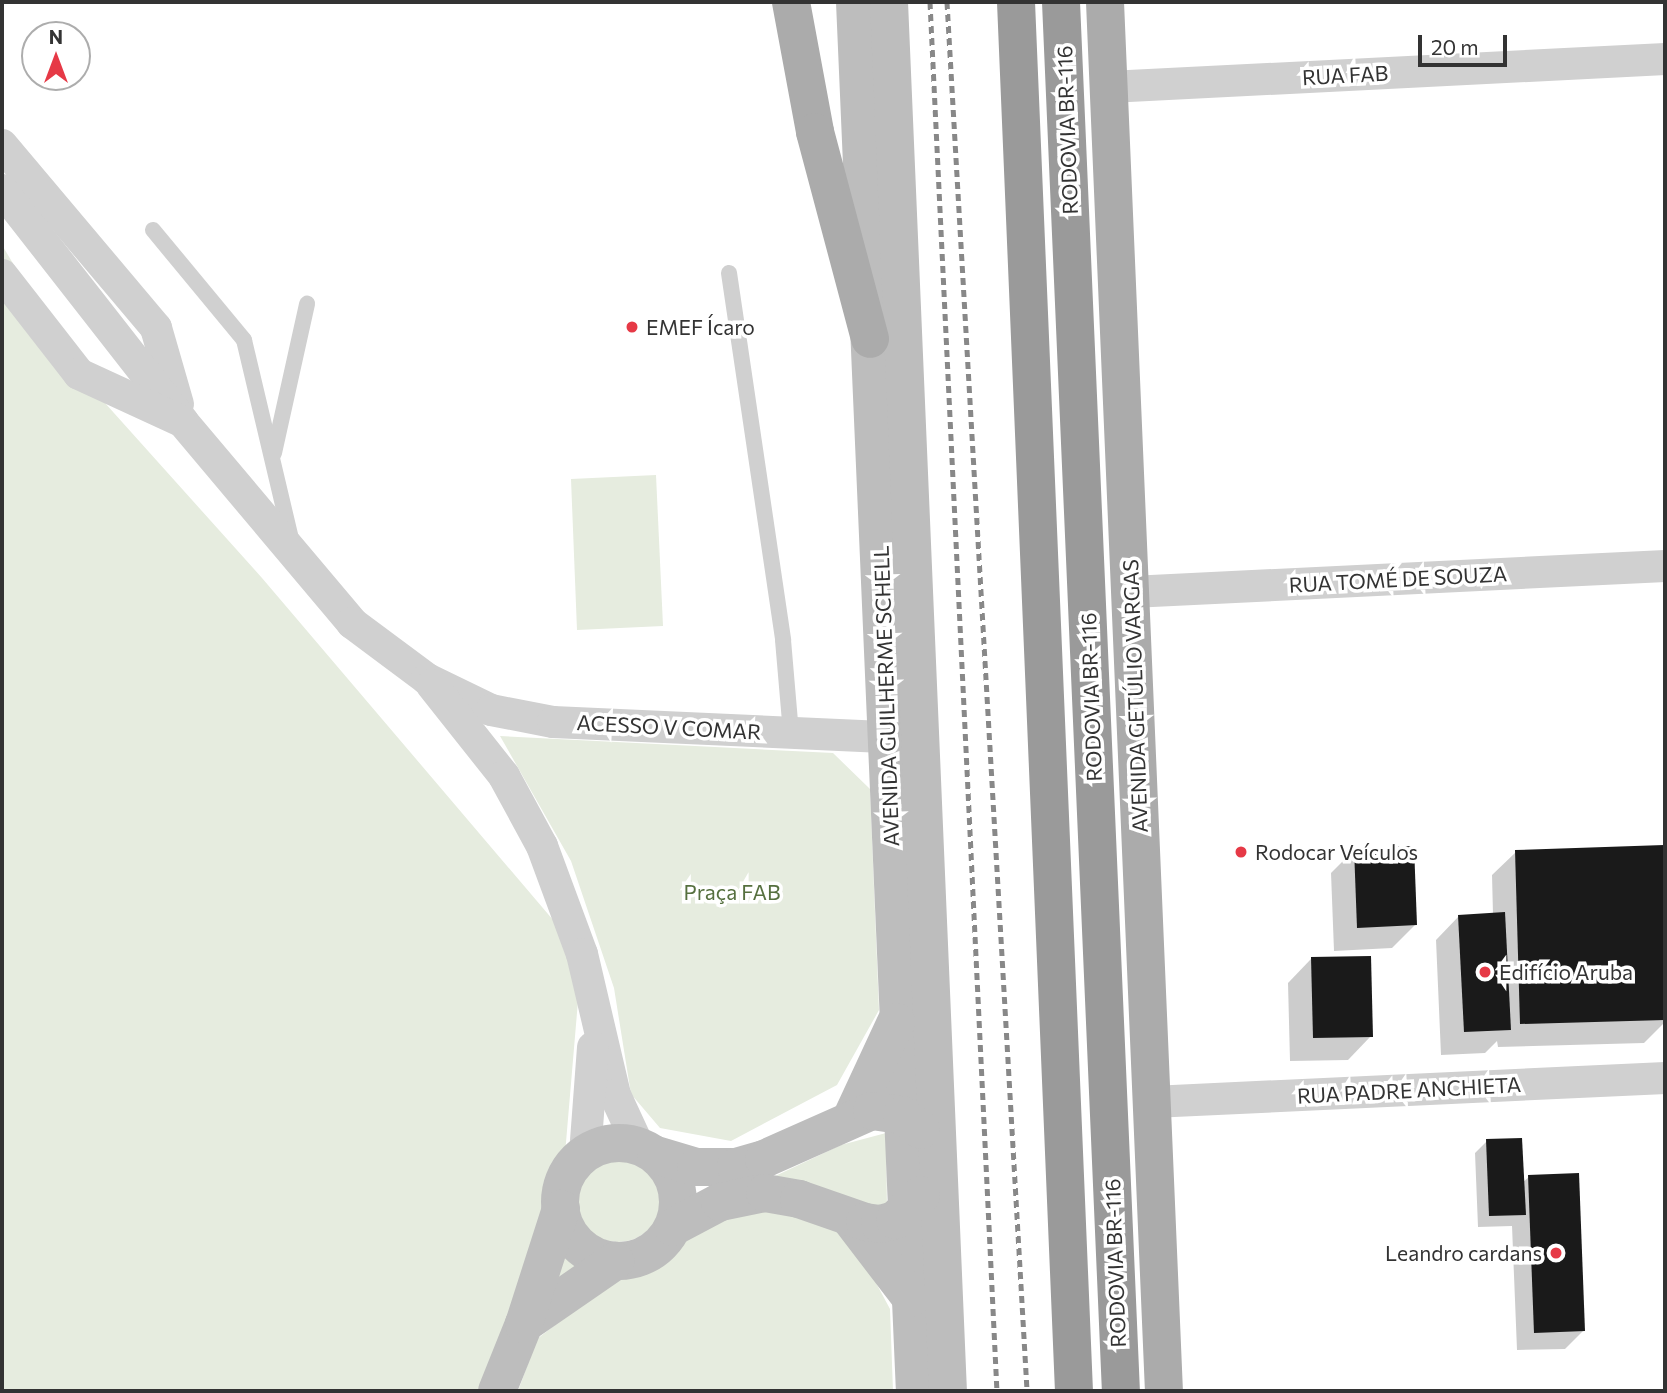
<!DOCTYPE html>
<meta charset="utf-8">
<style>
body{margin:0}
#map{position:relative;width:1667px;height:1393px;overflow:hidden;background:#fff;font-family:Commissioner,sans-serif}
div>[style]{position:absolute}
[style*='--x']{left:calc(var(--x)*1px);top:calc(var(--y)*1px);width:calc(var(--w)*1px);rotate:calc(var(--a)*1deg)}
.green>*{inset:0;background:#e6ecdf}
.round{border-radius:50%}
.shadow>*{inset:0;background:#0003}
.building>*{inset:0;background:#1a1a1a}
.lane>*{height:16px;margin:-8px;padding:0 8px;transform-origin:8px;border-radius:8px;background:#d0d0d0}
.street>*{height:32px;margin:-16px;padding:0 16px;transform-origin:16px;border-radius:16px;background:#d0d0d0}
.secondary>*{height:38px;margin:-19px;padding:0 19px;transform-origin:19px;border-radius:19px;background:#bdbdbd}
.secondary>.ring{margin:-19px;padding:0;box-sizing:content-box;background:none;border:38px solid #bdbdbd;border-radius:50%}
.primary>*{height:38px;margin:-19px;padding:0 19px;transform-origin:19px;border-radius:19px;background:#ababab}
.highway>*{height:38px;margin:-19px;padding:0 19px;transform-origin:19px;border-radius:19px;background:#9a9a9a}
.rail>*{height:5px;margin-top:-2.5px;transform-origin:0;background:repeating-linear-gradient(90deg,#888 0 7px,transparent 0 12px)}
.dots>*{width:19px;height:19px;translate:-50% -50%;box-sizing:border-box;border:4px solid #fff;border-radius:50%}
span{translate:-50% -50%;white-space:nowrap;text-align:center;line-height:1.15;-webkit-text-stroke:7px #fff;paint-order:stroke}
.street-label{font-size:21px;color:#333}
.poi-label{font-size:21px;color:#333}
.left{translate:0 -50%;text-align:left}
.right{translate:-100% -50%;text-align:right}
.park-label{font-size:21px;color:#56703f}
.frame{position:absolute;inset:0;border:4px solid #333;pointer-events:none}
.north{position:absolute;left:21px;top:21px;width:70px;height:70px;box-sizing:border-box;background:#fff;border:2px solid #adadad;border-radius:50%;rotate:0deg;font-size:19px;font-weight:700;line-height:28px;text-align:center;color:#333}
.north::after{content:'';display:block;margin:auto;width:24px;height:32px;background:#e63946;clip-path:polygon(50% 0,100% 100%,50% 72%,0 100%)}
.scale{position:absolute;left:1418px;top:35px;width:89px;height:32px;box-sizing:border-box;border:4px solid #333;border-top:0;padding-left:9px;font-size:21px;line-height:24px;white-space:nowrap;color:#333;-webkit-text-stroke:5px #fff;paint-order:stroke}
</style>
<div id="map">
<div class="green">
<i style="clip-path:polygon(2px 245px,79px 374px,262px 578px,582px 954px,556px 1260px,560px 1252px,576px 1266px,500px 1391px,2px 1391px)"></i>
<i style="clip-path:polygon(656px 475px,663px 626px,577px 630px,571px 479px)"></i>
<i style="clip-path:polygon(500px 736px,833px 753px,870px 789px,879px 1010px,837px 1085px,731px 1141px,660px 1128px,631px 1094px,614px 988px,571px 861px)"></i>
<i style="clip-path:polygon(886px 1133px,887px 1211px,771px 1178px,841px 1145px)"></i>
<i class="round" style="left:574px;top:1154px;width:88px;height:88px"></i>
<i style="clip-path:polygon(773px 1201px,852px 1238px,890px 1309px,893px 1391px,518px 1391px,537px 1339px,616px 1278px,652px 1267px,699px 1230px)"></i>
</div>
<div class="shadow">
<i style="clip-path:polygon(1662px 847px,1665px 1022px,1644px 1043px,1498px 1047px,1497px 1041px,1485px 1053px,1441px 1055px,1436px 940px,1459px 916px,1493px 915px,1492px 875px,1516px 852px)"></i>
<i style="clip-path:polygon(1354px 850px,1415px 925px,1392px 948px,1334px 951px,1331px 873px)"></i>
<i style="clip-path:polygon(1311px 959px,1371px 1036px,1348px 1060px,1290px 1061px,1288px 983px)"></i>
<i style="clip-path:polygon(1487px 1141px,1522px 1183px,1529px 1177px,1583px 1331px,1565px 1349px,1517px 1350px,1512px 1226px,1478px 1227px,1475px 1153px)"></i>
</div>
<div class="building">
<i style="clip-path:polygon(1664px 845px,1665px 1020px,1520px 1024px,1515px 850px)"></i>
<i style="clip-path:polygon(1414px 846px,1417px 925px,1357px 928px,1354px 848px)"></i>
<i style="clip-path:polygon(1505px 912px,1511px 1030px,1464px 1032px,1458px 915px)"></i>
<i style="clip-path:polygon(1371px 956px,1373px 1037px,1313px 1038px,1311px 957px)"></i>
<i style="clip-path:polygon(1522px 1138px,1526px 1215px,1489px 1216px,1486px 1139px)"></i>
<i style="clip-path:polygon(1579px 1173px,1585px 1331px,1534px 1333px,1528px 1175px)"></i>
</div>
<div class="lane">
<i style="--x:153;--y:230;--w:143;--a:50.4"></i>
<i style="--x:244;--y:340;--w:209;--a:76.7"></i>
<i style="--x:729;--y:273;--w:371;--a:81.6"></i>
<i style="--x:783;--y:640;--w:93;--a:85.1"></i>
<i style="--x:274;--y:453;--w:153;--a:-77.5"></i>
</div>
<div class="street">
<i style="--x:1109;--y:87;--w:557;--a:-2.88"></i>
<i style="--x:2;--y:145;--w:239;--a:49.9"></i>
<i style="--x:156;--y:328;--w:79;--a:73.9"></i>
<i style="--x:2;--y:190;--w:294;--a:52"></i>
<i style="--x:183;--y:422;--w:263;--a:49.9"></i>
<i style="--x:352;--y:623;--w:94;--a:36.7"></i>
<i style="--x:427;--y:679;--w:71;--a:25.8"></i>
<i style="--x:491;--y:710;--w:63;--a:11"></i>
<i style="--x:553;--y:722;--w:358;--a:2.6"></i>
<i style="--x:2;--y:275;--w:125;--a:52.1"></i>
<i style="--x:79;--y:374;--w:110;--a:24.7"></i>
<i style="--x:1131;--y:592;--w:535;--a:-2.79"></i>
<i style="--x:432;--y:685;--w:116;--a:51.6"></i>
<i style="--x:504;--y:776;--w:80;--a:61.5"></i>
<i style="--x:542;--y:846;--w:115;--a:69.7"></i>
<i style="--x:582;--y:954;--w:145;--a:76.8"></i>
<i style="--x:615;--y:1095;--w:57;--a:65.2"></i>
<i style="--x:1152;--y:1102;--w:514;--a:-2.68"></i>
<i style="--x:585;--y:1154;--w:107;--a:-85.7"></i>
</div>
<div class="secondary">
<i style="--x:855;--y:2;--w:1390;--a:87.53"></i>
<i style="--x:889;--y:2;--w:1390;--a:87.57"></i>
<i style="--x:851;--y:1119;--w:107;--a:-65.1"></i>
<i class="ring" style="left:560px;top:1143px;width:80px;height:80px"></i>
<i style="--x:656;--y:1155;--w:42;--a:16.7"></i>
<i style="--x:696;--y:1167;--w:40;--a:0"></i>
<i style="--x:736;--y:1167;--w:29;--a:-16"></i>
<i style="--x:764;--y:1159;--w:118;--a:-24"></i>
<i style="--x:872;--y:1111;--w:30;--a:8"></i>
<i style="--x:902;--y:1115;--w:24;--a:38"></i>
<i style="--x:849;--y:1217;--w:102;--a:52.6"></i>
<i style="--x:673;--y:1227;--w:53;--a:-28"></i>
<i style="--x:720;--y:1202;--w:46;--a:-11.3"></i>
<i style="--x:765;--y:1193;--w:35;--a:10"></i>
<i style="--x:799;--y:1199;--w:70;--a:19.2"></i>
<i style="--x:865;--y:1222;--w:15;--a:8"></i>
<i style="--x:880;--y:1224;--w:16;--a:-15"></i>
<i style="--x:895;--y:1220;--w:36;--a:-44"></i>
<i style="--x:524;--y:1324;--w:111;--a:-34.7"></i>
<i style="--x:497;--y:1391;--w:72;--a:-68.1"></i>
<i style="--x:524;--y:1324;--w:121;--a:-72.2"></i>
</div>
<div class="primary">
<i style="--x:791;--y:2;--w:132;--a:79.5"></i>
<i style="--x:815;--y:132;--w:214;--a:75.1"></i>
<i style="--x:1105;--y:2;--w:1390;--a:87.57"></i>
</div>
<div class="highway">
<i style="--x:1016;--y:2;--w:1390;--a:87.61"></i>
<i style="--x:1061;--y:2;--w:1390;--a:87.53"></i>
</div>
<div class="rail">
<i style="--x:930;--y:2;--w:1391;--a:87.24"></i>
<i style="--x:947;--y:2;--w:1391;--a:86.7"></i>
</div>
<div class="dots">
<i style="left:632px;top:327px;background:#e63946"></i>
<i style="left:1241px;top:852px;background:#e63946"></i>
<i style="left:1485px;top:972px;background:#e63946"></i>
<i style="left:1556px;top:1253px;background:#e63946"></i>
</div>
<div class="street-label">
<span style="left:1345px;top:75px;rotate:-3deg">RUA FAB</span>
<span style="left:1067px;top:130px;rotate:-92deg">RODOVIA BR-116</span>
<span style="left:1398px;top:579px;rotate:-3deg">RUA TOMÉ DE SOUZA</span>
<span style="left:886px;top:696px;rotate:-92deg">AVENIDA GUILHERME SCHELL</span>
<span style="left:1135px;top:696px;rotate:-92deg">AVENIDA GETÚLIO VARGAS</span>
<span style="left:1091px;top:697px;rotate:-92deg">RODOVIA BR-116</span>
<span style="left:669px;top:727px;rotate:3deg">ACESSO V COMAR</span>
<span style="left:1409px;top:1090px;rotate:-3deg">RUA PADRE ANCHIETA</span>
<span style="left:1115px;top:1263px;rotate:-92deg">RODOVIA BR-116</span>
</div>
<div class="poi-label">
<span class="left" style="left:646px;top:327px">EMEF Ícaro</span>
<span class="left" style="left:1255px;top:852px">Rodocar Veículos</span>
<span class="left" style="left:1499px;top:972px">Edifício Aruba</span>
<span class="right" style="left:1542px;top:1253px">Leandro cardans</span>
</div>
<div class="park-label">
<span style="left:732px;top:892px">Praça FAB</span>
</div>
<div class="frame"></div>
<div class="north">N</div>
<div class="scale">20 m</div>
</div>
